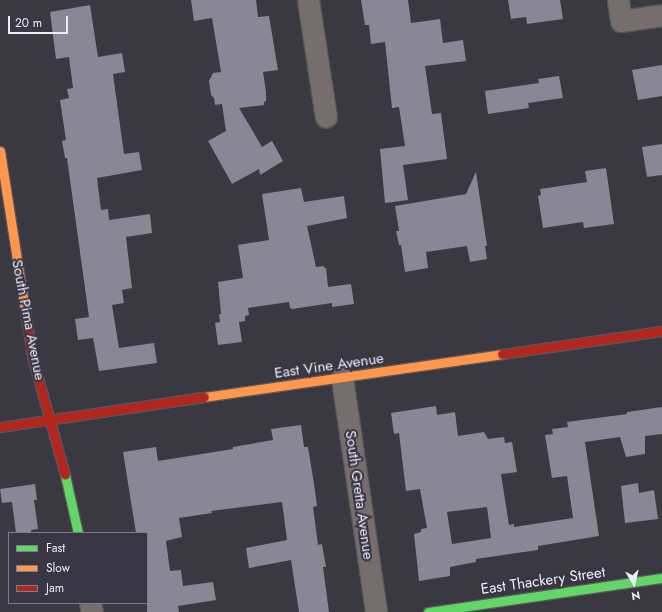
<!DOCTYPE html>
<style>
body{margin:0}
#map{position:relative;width:662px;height:612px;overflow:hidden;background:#3a3840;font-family:Jost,sans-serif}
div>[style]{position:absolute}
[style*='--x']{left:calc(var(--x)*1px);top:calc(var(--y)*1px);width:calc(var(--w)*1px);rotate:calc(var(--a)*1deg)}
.building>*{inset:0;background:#898696}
.roads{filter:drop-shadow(1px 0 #57565c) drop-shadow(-1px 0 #57565c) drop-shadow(0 1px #57565c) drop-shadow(0 -1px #57565c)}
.street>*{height:21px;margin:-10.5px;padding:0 10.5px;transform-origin:10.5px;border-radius:10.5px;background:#766e6d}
.fast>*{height:9px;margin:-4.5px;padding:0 4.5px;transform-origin:4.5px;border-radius:4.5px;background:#63d668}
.slow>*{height:9px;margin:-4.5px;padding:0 4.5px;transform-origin:4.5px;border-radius:4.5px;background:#ff974d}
.jam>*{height:9px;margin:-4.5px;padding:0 4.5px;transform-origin:4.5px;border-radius:4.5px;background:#b3261e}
span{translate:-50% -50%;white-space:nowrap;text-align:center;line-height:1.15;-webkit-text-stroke:4px #383544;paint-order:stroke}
.street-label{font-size:15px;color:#edecf6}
.legend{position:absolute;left:8px;top:532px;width:140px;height:72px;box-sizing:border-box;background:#383544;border:1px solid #807e8b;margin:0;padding:5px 7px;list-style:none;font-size:12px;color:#edecf6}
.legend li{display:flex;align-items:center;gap:8px;height:20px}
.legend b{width:20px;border:1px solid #807e8b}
.north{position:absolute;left:614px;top:564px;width:40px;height:40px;-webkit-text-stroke:3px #383544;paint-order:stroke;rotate:171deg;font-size:11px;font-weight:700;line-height:16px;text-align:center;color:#edecf6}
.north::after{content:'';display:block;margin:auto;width:14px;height:18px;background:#edecf6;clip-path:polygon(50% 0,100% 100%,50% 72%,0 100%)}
.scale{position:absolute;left:8px;top:16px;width:60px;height:18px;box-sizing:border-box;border:2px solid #edecf6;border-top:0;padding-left:5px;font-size:12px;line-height:14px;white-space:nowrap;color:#edecf6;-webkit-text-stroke:3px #383544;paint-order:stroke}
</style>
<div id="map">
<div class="building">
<i style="clip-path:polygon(191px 0,256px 0,258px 17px,269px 16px,278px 70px,263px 72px,266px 92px,266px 101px,264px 102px,264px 105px,239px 108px,262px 147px,272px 141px,283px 161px,260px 175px,259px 169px,232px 184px,208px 141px,226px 131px,222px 104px,215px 105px,214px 98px,211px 95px,209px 81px,213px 73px,221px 72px,212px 18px,194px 21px)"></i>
<i style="clip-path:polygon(361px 0,408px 0,411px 23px,440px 19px,443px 43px,463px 40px,466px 61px,425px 66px,432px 114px,441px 113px,447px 159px,403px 165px,408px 200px,385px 203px,380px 149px,405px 146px,399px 107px,392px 108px,385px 42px,371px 44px,369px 25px,365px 25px)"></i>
<i style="clip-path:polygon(508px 0,560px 0,563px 19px,527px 24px,526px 17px,511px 19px)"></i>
<i style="clip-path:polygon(90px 5px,98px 57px,122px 53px,125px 72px,113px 74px,124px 154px,139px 152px,142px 170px,97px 178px,101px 210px,108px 209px,109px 220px,150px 214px,152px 233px,126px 237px,132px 288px,122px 290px,124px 303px,112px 305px,119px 348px,154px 343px,157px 363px,99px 371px,93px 338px,78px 340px,75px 319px,89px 317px,67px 158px,65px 158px,62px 141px,66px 140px,60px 100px,69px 98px,67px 89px,73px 88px,69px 57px,56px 59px,50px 12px)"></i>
<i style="clip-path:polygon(662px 65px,662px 96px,638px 100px,632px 70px)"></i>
<i style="clip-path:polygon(559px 76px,563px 98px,528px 103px,529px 108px,488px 114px,485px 91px,539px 83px,538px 79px)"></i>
<i style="clip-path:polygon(662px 144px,662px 175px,647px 177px,642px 147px)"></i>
<i style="clip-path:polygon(606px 168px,614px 224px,584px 228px,583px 222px,543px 228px,538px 196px,541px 195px,540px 189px,587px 182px,585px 171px)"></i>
<i style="clip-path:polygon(476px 172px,487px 246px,485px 246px,487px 259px,470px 262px,467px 246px,426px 252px,428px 268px,405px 272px,401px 245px,399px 245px,396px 231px,399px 231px,395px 206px,466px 194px)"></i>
<i style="clip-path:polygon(301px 188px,304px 202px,344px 196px,347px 218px,307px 226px,316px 267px,324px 266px,324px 268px,326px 268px,328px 287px,351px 284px,354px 304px,332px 307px,332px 303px,292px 309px,290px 308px,289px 302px,248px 308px,249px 315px,245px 316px,245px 321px,239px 322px,242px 342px,218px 345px,215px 323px,220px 322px,219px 314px,221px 314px,218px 282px,243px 278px,238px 245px,269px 240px,262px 194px)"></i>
<i style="clip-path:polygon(evenodd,436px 406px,437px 415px,455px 412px,458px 436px,484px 432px,488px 439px,504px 437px,505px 443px,512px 442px,517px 472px,501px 474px,509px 525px,514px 524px,514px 527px,573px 518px,567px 476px,552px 478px,545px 435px,553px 434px,552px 429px,568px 427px,567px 422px,627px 414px,627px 412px,662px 407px,662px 434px,645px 436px,645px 454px,626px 457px,620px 437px,585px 442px,599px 536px,538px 546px,538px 550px,476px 559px,476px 562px,450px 567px,450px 576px,419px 581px,414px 534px,421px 532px,421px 529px,427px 528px,420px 489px,406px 491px,399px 433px,394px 434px,391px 413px,436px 406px,487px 507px,491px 538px,452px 544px,447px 512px,487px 507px)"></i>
<i style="clip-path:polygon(301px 425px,304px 447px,308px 447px,314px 484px,317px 506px,313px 507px,318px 545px,322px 544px,326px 567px,323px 567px,329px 612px,299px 612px,291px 560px,249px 568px,246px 548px,287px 540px,282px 502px,211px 511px,212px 513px,179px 518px,182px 537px,166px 541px,170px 571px,181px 570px,183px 586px,213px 582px,216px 600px,178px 606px,179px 612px,147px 612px,147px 533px,136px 533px,123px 452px,156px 447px,158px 461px,233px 449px,233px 447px,273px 440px,271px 429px)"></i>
<i style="clip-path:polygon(638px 483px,639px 493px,654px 490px,658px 519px,625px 523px,621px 486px)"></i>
<i style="clip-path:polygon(35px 484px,37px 500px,34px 500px,38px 529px,31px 530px,31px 533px,16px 533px,12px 502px,2px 503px,0 489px)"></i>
</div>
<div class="roads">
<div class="street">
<i style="--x:308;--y:0;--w:118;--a:81.3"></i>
<i style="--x:618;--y:0;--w:21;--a:82"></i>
<i style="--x:621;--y:21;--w:41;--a:-8.3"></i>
<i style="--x:342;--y:378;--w:236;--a:81.7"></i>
<i style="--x:90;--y:603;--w:9;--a:77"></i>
</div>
<div class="fast">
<i style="--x:65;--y:475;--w:59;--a:77.4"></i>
<i style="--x:428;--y:612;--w:236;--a:-8.3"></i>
</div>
<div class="slow">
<i style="--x:0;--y:151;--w:174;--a:81.1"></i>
<i style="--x:204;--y:397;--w:301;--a:-8.2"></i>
</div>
<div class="jam">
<i style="--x:27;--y:323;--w:33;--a:81"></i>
<i style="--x:32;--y:356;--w:123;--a:74.5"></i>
<i style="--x:502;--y:354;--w:162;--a:-8.2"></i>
<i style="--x:0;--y:427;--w:206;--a:-8.4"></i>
</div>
</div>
<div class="street-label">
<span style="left:28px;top:320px;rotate:79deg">South Pima Avenue</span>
<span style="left:329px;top:366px;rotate:-8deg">East Vine Avenue</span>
<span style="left:359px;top:495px;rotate:82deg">South Gretta Avenue</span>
<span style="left:543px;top:581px;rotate:-8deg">East Thackery Street</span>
</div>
<ul class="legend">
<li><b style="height:5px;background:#63d668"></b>Fast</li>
<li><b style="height:5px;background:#ff974d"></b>Slow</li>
<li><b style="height:5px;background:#b3261e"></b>Jam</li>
</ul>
<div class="north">N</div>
<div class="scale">20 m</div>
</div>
